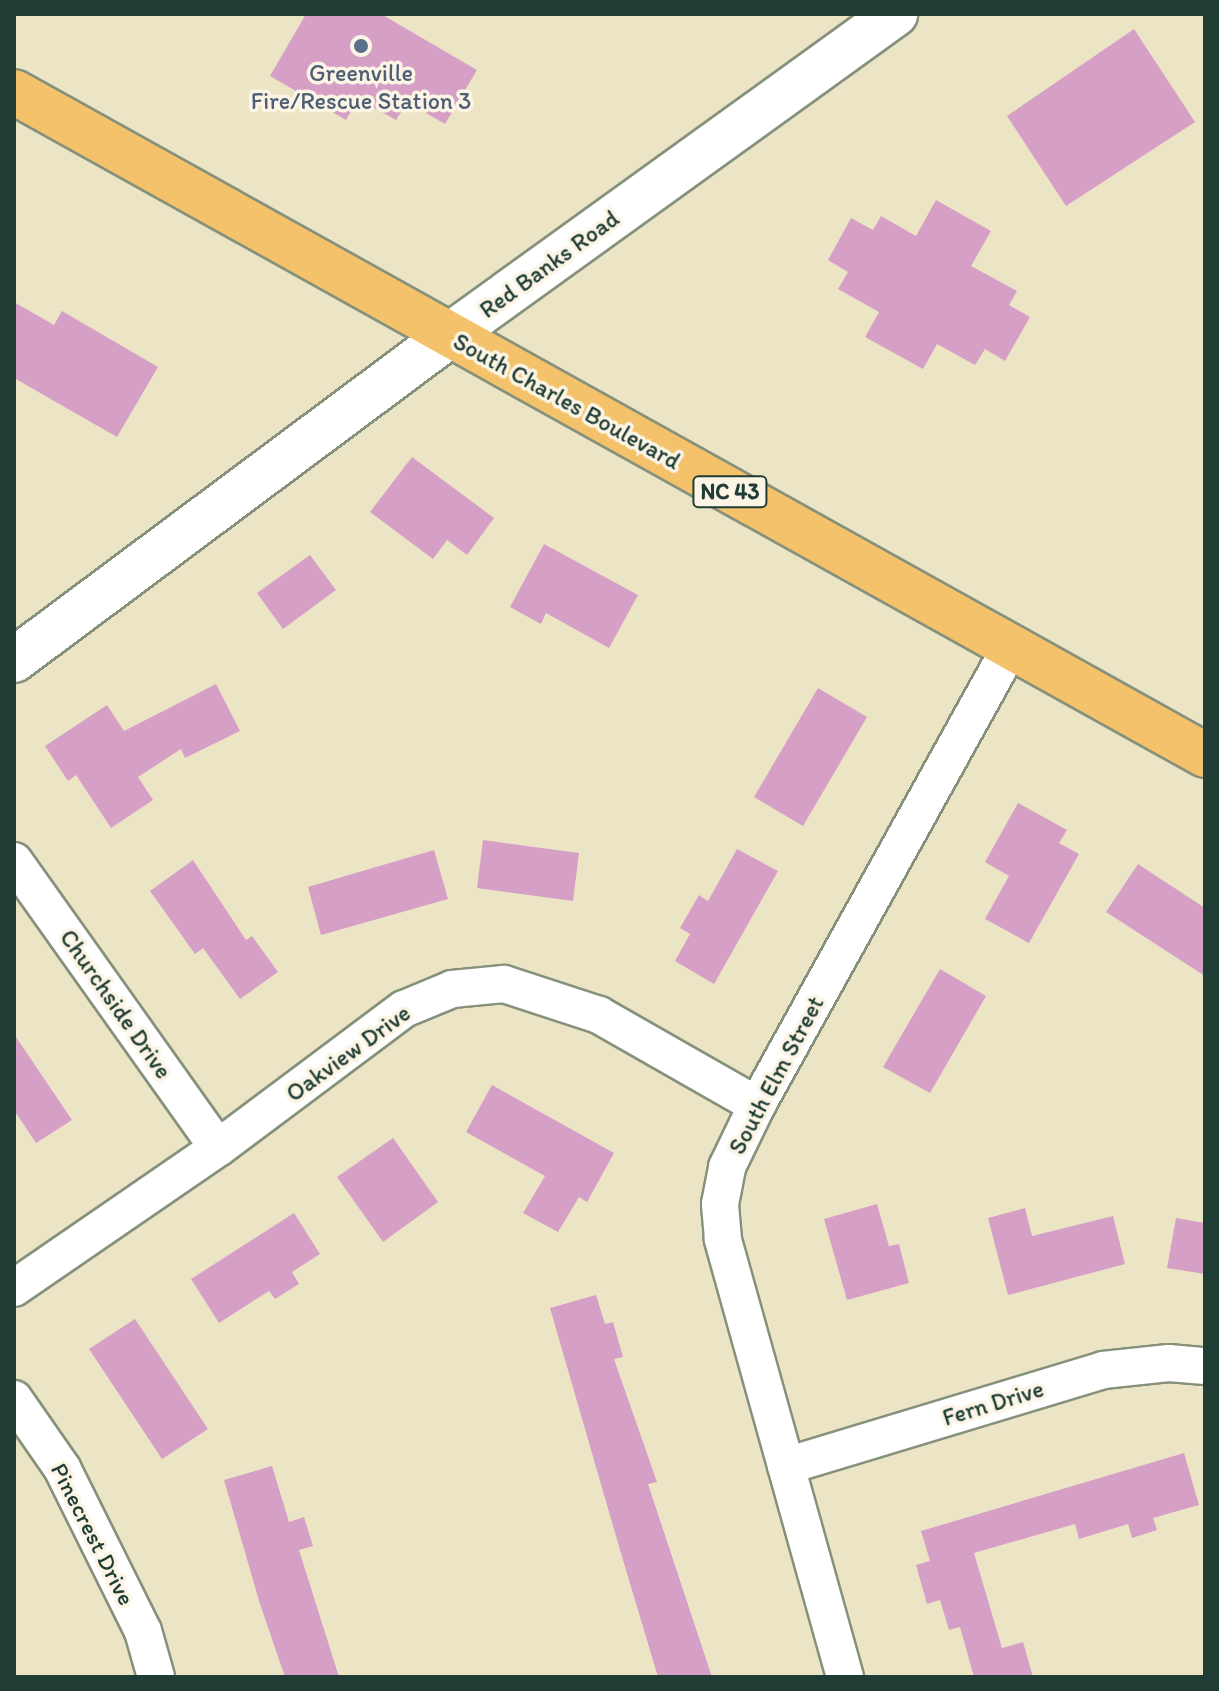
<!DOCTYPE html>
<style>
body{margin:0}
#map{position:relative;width:1219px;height:1691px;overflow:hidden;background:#ece5c5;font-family:Itim,sans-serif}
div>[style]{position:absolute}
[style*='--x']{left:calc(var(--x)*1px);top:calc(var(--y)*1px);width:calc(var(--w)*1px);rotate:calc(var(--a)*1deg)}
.building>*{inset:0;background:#d6a0c6}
.roads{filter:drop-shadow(2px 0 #86917c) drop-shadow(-2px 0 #86917c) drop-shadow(0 2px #86917c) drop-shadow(0 -2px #86917c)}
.minor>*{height:36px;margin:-18px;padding:0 18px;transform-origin:18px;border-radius:18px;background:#fff}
.tertiary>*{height:44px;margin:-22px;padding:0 22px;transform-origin:22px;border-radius:22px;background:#fff}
.primary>*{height:44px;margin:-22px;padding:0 22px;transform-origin:22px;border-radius:22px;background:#f3c26a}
.dots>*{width:22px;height:22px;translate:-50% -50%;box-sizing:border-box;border:4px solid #fcf5e5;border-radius:50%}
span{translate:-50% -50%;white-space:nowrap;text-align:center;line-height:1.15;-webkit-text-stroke:7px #fcf5e5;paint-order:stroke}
.shield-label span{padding:2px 6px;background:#fcf5e5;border:2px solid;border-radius:6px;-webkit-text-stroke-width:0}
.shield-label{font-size:22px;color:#1f3d34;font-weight:700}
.service-label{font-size:24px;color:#4e5e75}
.street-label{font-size:24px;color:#1f3d34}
.frame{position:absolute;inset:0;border:16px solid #1f3d34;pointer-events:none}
</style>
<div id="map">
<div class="building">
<i style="clip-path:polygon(306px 14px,381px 14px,477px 70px,445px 124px,407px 102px,396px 120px,358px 99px,346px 120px,270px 76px)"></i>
<i style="clip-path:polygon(1134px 29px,1195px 122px,1066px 206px,1007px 116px)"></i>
<i style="clip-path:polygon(936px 200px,991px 231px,971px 266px,1017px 291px,1009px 305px,1030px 317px,1005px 361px,985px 349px,975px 365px,937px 344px,923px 369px,865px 337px,879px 312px,838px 289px,848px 272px,828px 260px,851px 218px,873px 230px,881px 216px,916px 236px)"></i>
<i style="clip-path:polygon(14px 302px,54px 325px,62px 311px,158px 367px,117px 437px,14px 378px)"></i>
<i style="clip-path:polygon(412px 457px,494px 518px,467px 555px,447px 540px,433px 559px,370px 512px)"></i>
<i style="clip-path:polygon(544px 544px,638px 595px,609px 648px,546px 613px,541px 624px,510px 607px)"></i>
<i style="clip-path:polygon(310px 555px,336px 590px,283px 629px,257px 593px)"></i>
<i style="clip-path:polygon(216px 684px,240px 731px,185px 758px,181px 749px,138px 777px,153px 800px,111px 828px,76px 775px,68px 781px,45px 746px,107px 705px,124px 731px)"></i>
<i style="clip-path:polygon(818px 688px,867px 717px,803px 826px,754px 797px)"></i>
<i style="clip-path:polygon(1018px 803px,1067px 830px,1059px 843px,1079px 854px,1029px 943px,985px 919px,1009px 876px,985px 862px)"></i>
<i style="clip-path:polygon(483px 840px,579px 853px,573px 901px,477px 888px)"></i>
<i style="clip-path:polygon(737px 849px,778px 871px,714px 984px,675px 961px,690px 934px,680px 928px,699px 895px,708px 901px)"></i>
<i style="clip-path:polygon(434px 850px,448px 899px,321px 935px,308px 887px)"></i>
<i style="clip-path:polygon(193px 860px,246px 940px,252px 936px,278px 972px,240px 999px,203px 948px,195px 954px,150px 891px)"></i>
<i style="clip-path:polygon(1138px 864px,1205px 908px,1205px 976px,1106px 912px)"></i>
<i style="clip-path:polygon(940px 969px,986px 996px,930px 1093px,883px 1067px)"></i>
<i style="clip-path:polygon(14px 1034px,72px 1120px,36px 1143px,14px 1110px)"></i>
<i style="clip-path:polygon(492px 1085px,614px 1153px,587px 1202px,579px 1197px,558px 1232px,523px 1213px,545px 1176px,466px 1132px)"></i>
<i style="clip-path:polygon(393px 1138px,438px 1202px,383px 1242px,337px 1177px)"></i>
<i style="clip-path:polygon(877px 1204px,889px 1246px,899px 1244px,909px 1283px,847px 1300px,824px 1219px)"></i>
<i style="clip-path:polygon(1025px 1208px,1032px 1236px,1113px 1216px,1125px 1264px,1008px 1295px,988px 1218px)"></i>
<i style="clip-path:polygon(294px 1213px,320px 1254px,292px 1272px,299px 1284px,275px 1299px,269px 1291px,219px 1323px,191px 1279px)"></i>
<i style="clip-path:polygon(1176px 1218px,1205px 1223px,1205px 1274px,1167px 1268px)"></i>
<i style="clip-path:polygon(596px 1295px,605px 1324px,613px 1322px,623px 1357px,614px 1359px,657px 1482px,648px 1484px,712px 1677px,658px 1677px,620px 1550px,550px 1308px)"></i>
<i style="clip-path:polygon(135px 1319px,208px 1429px,162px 1459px,89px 1349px)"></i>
<i style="clip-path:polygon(1184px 1453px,1199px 1505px,1153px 1518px,1157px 1530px,1132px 1538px,1128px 1524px,1079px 1539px,1075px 1524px,974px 1553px,1002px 1648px,1023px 1642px,1033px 1677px,974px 1677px,960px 1627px,949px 1630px,940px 1600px,927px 1604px,916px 1565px,930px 1561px,921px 1531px)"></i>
<i style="clip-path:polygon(272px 1466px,289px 1522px,304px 1517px,313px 1546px,299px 1550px,339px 1677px,285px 1677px,260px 1604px,224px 1480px)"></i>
</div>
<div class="roads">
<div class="minor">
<i style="--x:14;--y:861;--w:352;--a:54.6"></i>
<i style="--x:14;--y:1288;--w:247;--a:-34.5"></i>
<i style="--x:218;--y:1148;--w:232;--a:-36.8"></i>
<i style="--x:404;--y:1009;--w:52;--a:-22.6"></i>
<i style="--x:452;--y:989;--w:52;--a:-5.5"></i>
<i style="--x:504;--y:984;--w:100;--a:18.1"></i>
<i style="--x:599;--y:1015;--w:182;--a:29.7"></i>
<i style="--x:14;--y:1399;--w:84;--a:55.2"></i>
<i style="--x:62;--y:1468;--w:182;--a:63.6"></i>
<i style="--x:143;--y:1631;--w:48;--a:74.2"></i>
<i style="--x:786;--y:1466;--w:331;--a:-16.8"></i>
<i style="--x:1103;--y:1370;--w:66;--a:-6.1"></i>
<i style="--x:1169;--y:1363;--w:36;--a:5"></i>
<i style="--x:845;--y:1677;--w:455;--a:-105.6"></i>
<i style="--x:723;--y:1239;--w:35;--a:-95"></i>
<i style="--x:720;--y:1204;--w:38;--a:-79"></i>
<i style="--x:727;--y:1167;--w:69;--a:-64.2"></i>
<i style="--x:757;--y:1105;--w:522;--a:-61.03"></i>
</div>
<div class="tertiary">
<i style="--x:14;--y:660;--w:544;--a:-36.7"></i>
<i style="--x:450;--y:335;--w:549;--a:-35.8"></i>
</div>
<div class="primary">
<i style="--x:14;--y:92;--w:1363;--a:29.1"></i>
</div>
</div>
<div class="dots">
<i style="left:361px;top:46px;background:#5c6f8a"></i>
</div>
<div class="shield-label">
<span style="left:730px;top:492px">NC 43</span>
</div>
<div class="service-label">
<span style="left:361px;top:87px">Greenville<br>Fire/Rescue Station 3</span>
</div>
<div class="street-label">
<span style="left:549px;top:264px;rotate:-36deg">Red Banks Road</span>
<span style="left:567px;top:401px;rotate:29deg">South Charles Boulevard</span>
<span style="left:116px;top:1004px;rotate:55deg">Churchside Drive</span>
<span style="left:348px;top:1053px;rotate:-36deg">Oakview Drive</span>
<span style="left:776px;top:1075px;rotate:-62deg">South Elm Street</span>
<span style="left:993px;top:1403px;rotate:-17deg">Fern Drive</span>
<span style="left:93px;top:1534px;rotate:63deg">Pinecrest Drive</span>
</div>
<div class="frame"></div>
</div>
